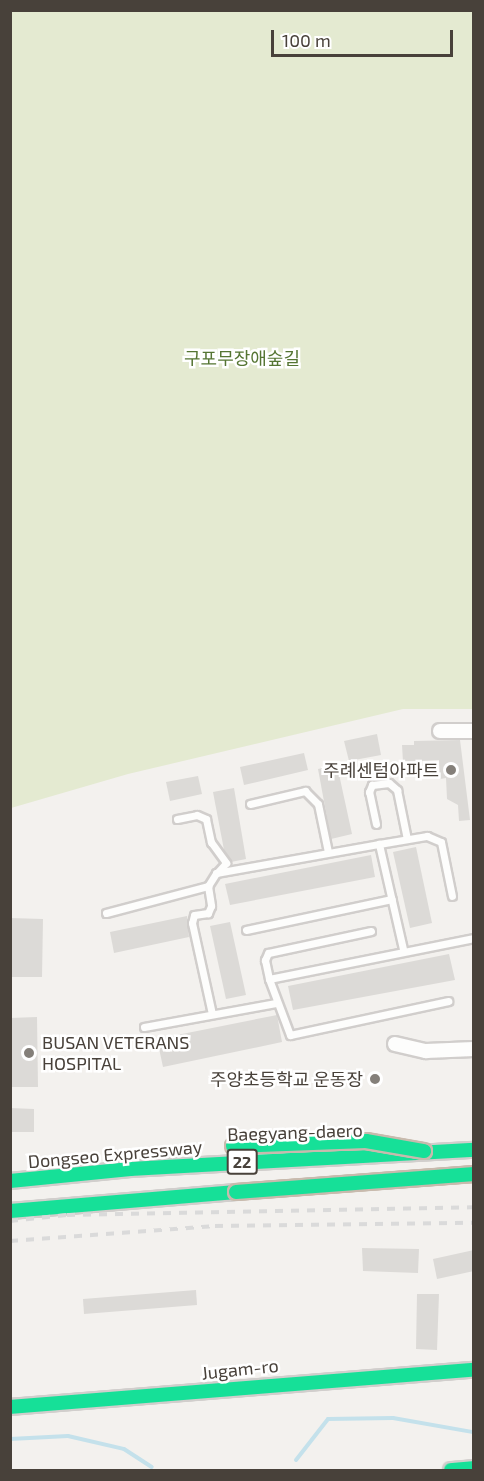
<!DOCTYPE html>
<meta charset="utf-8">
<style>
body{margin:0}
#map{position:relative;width:484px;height:1481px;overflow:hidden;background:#f3f1ee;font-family:"Exo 2","Noto Sans KR",sans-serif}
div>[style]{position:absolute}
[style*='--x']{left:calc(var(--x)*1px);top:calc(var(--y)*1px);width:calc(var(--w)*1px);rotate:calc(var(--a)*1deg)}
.green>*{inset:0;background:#e4ead1}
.stream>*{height:4px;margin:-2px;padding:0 2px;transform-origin:2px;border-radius:2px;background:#c4e1eb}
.building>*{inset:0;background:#dcdad7}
.roads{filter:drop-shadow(2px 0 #d1cecc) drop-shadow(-2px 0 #d1cecc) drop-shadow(0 2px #d1cecc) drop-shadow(0 -2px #d1cecc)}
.lane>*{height:7px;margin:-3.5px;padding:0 3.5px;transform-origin:3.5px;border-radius:3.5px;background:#fdfdfc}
.street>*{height:14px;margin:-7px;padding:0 7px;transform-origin:7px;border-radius:7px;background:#fdfdfc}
.fast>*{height:14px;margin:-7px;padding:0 7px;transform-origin:7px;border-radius:7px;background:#16e098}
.rail>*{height:4px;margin-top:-2px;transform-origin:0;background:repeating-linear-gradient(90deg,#dadada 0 8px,transparent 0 16px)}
.bridges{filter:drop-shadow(2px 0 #c8baad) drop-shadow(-2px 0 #c8baad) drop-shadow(0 2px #c8baad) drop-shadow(0 -2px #c8baad)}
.fast-bridge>*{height:14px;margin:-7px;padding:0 7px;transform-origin:7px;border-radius:7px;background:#16e098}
.dots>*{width:16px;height:16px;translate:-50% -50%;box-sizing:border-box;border:3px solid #fff;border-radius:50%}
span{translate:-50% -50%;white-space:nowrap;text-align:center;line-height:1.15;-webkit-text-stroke:5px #fff;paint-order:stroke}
.shield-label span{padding:2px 4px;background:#fff;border:2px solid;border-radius:4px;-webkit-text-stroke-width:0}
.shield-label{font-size:16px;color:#48413a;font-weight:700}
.park-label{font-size:18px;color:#557533}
.poi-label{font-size:18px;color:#48413a}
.right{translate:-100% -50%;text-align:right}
.left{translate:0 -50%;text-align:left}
.street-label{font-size:18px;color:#48413a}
.frame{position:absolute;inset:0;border:12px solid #48413a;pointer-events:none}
.scale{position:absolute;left:271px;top:30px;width:182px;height:27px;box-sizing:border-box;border:3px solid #48413a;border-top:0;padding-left:8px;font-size:18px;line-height:21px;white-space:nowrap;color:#48413a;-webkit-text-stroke:4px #fff;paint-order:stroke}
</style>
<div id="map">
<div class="green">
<i style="clip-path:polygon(11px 10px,473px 11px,473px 709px,403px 709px,128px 774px,11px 808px)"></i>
</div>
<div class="stream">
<i style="--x:10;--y:1439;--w:58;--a:-3"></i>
<i style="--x:68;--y:1436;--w:57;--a:13.1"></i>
<i style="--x:124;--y:1449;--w:33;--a:33"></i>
<i style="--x:296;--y:1460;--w:52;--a:-52"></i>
<i style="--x:328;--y:1419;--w:65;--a:-0.9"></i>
<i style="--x:393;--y:1418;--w:80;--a:10"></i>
</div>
<div class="building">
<i style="clip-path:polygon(377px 734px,381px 755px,349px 761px,344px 741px)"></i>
<i style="clip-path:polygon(460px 740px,470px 820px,459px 821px,458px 805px,447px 799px,446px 778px,440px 779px,439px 760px,403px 762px,402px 745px,414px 745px,414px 741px)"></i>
<i style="clip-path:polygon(304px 753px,308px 770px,244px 785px,240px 767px)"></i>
<i style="clip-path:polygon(337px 765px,352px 834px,331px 839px,318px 769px)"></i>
<i style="clip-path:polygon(198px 776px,202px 794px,170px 801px,166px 782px)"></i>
<i style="clip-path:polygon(234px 788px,246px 859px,231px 862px,224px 850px,213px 792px)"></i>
<i style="clip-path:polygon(416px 847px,432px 923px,410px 928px,393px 852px)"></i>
<i style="clip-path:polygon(371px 855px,375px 877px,230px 905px,225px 884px)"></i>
<i style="clip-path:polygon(187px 916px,189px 937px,114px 953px,110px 932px)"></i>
<i style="clip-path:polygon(10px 918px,43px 919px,42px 977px,10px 977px)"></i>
<i style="clip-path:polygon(230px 922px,246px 995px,226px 999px,210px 926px)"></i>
<i style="clip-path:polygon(449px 954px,455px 980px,293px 1010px,288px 986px)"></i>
<i style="clip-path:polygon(277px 1015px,282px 1042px,163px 1067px,157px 1039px)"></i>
<i style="clip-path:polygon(37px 1017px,38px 1087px,10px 1087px,10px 1018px)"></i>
<i style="clip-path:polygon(10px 1108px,34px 1109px,34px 1132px,10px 1132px)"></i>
<i style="clip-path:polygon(362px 1248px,419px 1249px,418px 1273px,363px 1271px)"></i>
<i style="clip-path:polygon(474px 1250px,474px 1271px,437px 1279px,433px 1259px)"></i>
<i style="clip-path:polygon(196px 1290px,197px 1305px,84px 1314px,83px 1299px)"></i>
<i style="clip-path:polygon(417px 1294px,439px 1294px,437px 1350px,416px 1349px)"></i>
</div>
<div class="roads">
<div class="lane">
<i style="--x:250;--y:804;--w:57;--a:-13.3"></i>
<i style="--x:305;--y:791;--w:18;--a:45"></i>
<i style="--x:318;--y:804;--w:49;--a:78.2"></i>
<i style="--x:177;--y:819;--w:20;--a:-11"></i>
<i style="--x:197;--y:815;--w:10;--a:24"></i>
<i style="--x:206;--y:819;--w:24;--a:78"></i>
<i style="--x:211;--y:842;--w:26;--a:54"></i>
<i style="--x:226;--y:863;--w:13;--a:132"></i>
<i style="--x:376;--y:824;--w:33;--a:-102"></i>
<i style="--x:369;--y:792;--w:8;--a:-67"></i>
<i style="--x:372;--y:785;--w:17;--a:-7"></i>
<i style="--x:389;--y:783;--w:11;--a:41"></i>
<i style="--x:397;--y:790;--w:50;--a:78.5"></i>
<i style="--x:208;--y:886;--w:20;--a:81"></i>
<i style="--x:211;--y:906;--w:8;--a:113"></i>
<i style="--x:208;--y:913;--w:14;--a:172"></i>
<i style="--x:194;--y:915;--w:8;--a:104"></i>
<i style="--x:192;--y:923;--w:93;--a:77.6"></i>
<i style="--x:106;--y:913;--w:106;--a:-14.8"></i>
<i style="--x:208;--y:886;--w:15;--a:-58"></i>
<i style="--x:216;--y:873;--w:166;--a:-10.1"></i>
<i style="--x:246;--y:930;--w:149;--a:-12"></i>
<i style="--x:371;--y:931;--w:105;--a:167.9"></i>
<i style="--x:268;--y:953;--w:8;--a:113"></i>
<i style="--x:265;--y:960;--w:19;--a:78"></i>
<i style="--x:269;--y:979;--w:209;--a:-11.3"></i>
<i style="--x:403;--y:949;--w:108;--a:-102.9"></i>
<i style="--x:379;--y:844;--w:49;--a:-9.5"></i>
<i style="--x:427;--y:836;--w:15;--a:23"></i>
<i style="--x:441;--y:842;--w:55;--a:78.5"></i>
<i style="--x:269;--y:979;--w:60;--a:69.4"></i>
<i style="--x:290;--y:1035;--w:162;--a:-12.1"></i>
<i style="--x:144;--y:1027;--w:134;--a:-10.3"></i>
</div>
<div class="street">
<i style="--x:440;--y:731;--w:34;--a:0"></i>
<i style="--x:395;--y:1044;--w:32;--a:13"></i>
<i style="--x:426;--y:1051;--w:48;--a:-2.4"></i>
</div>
<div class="fast">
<i style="--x:10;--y:1181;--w:121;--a:-5.7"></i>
<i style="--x:130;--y:1169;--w:345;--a:-3.2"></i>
<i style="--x:10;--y:1211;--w:227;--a:-4.8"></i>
<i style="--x:10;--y:1407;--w:465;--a:-4.6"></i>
<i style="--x:451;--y:1470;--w:23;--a:-5"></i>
</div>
</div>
<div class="rail">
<i style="--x:10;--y:1221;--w:57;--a:-6"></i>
<i style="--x:67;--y:1215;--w:407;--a:-1.1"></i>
<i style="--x:10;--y:1241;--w:206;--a:-4.2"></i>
<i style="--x:215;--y:1226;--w:259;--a:-0.7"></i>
</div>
<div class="bridges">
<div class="fast-bridge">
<i style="--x:233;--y:1146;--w:133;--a:-2.2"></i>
<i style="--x:366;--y:1141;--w:59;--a:9.8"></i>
<i style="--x:236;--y:1192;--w:239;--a:-4.3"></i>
</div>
</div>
<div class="dots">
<i style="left:451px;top:770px;background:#847f79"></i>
<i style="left:29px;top:1053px;background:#847f79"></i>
<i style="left:375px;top:1079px;background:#847f79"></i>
</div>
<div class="shield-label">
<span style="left:242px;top:1162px">22</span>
</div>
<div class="park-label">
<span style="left:242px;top:358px">구포무장애숲길</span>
</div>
<div class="poi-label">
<span class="right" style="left:439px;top:770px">주례센텀아파트</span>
<span class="left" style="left:42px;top:1053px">BUSAN VETERANS<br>HOSPITAL</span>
<span class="right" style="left:363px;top:1079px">주양초등학교 운동장</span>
</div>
<div class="street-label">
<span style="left:295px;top:1132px;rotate:-2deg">Baegyang-daero</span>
<span style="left:115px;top:1154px;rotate:-5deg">Dongseo Expressway</span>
<span style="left:240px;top:1369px;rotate:-6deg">Jugam-ro</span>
</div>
<div class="frame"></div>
<div class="scale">100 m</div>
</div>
